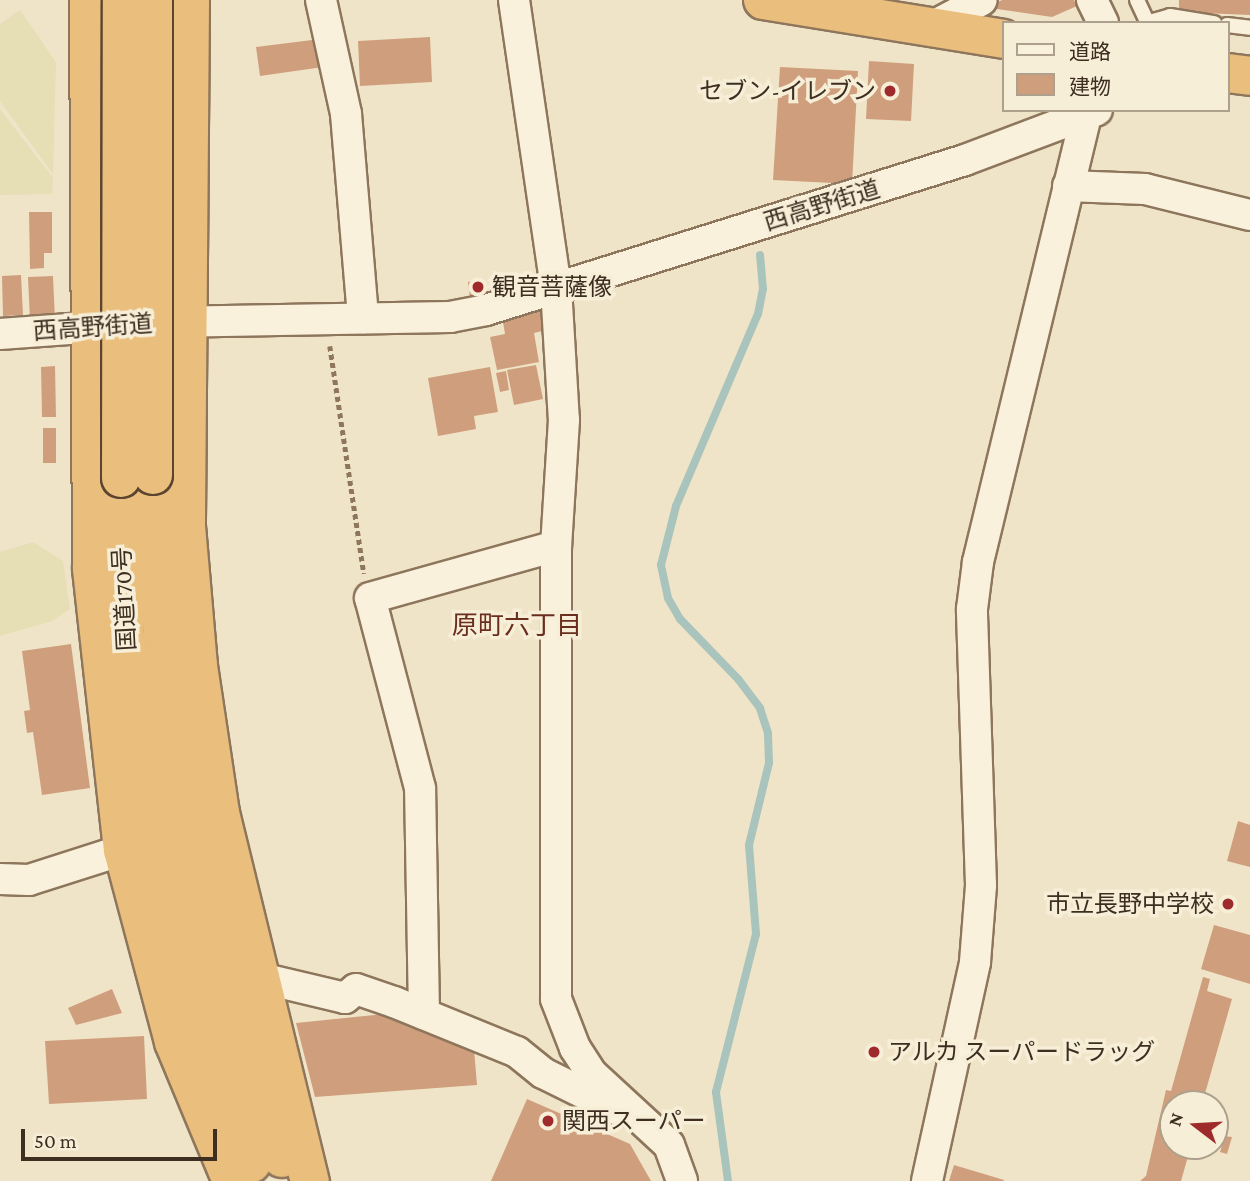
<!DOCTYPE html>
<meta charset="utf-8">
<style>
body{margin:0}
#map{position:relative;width:1250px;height:1181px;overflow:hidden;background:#f0e4c8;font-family:"Crimson Pro","Noto Sans JP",serif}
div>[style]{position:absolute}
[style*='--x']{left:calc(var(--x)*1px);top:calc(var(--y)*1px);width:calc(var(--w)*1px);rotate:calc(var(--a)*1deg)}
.farmland>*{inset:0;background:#e6deb5}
.stream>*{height:8px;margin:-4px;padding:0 4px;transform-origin:4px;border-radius:4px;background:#a9c4bc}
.building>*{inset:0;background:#cf9f7d}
.path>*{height:4.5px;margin-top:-2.25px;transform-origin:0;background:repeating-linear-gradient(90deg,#8d765c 0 5px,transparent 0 8.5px)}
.roads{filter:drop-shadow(2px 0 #8d765c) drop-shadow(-2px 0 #8d765c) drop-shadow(0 2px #8d765c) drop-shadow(0 -2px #8d765c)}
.service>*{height:14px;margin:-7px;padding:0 7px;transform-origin:7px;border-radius:7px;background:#faf1dc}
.minor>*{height:30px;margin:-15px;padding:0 15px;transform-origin:15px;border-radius:15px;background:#faf1dc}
.trunk>*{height:38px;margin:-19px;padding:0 19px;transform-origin:19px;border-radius:19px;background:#eabe7c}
.bridges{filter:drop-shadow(2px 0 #5b4430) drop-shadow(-2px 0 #5b4430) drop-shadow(0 2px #5b4430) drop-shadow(0 -2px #5b4430)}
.trunk-bridge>*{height:38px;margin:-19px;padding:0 19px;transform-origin:19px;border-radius:19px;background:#eabe7c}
.dots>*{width:19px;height:19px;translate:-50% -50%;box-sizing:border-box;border:4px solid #f7eed8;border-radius:50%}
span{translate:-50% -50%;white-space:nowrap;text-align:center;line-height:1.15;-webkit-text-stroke:7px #f7eed8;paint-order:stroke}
.poi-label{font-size:24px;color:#3d2e20}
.right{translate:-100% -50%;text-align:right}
.left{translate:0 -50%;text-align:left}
.street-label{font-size:24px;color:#3d2e20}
.neighbourhood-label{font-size:26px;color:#6b2e1e}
.legend{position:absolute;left:1002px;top:21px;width:228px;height:91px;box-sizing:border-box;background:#f7eed8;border:2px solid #ada18e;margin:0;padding:9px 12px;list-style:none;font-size:21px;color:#3d2e20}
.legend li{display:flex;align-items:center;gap:14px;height:35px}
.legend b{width:35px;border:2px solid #ada18e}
.north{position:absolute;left:1159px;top:1090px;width:70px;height:70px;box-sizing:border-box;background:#f7eed8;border:2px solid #ada18e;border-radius:50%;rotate:287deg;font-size:19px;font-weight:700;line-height:28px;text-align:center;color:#3d2e20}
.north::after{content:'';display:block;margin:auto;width:24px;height:32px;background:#9e2a2b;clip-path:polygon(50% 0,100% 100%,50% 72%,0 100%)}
.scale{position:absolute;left:21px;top:1129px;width:196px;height:32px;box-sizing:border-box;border:4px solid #3d2e20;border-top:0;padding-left:9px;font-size:21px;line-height:24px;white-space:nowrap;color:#3d2e20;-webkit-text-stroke:5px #f7eed8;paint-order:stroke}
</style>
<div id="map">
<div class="farmland">
<i style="clip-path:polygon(20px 10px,56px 62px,53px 174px,0 101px,0 24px)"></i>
<i style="clip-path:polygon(0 109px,53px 178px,52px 194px,0 195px)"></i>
<i style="clip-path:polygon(33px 542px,63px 561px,70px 609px,52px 621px,0 636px,0 552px)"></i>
</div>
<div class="stream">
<i style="--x:728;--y:1181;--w:90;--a:-97.7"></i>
<i style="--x:716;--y:1092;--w:163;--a:-75.8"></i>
<i style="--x:756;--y:934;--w:89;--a:-94.5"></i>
<i style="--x:749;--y:845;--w:84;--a:-76.3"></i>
<i style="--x:769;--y:763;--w:30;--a:-92"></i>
<i style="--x:768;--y:733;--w:26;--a:-108"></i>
<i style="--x:760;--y:708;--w:35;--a:-127"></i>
<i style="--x:739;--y:680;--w:85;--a:-134"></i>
<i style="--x:680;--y:619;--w:24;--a:-120"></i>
<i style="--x:668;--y:598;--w:34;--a:-102"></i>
<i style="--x:661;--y:565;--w:61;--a:-75.7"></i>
<i style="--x:676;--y:506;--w:209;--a:-66.9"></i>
<i style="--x:758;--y:314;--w:25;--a:-79"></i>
<i style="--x:763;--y:289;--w:34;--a:-95"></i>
</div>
<div class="building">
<i style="clip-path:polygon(1002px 0,1074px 0,1077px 6px,1052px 17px,997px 9px,994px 4px)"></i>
<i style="clip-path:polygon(1179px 0,1250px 0,1250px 15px,1179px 12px)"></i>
<i style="clip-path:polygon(430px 37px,432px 82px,360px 86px,358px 41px)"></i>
<i style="clip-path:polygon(320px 39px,323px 67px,260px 76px,256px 47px)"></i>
<i style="clip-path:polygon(869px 61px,914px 64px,911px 121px,866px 119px)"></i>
<i style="clip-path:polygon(780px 67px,858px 71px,852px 184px,773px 180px)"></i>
<i style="clip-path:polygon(29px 212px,52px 212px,52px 253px,44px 253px,44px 268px,30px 269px)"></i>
<i style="clip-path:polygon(21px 275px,23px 315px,3px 316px,2px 276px)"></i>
<i style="clip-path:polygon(53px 276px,55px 320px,30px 321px,28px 277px)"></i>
<i style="clip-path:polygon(480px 280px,483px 297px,470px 298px,468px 282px)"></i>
<i style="clip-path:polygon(542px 309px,546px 330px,534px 333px,539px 362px,497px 370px,490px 337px,505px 334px,502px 316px)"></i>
<i style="clip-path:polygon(536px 365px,543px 399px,514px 405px,507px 370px)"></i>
<i style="clip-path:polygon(55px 366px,56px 417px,42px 417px,41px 367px)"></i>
<i style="clip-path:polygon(490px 367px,498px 412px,474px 416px,476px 429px,438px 436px,428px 378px)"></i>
<i style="clip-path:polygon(506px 371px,509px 390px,500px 392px,496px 373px)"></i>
<i style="clip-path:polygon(43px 428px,56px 428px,56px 463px,43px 463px)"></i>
<i style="clip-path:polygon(71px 644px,90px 788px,42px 795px,33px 732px,27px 733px,24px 711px,30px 710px,22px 651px)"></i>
<i style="clip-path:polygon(1238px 821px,1250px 825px,1250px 867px,1227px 861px)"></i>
<i style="clip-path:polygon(1214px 925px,1250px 935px,1250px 984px,1201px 969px)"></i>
<i style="clip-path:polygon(1203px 977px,1210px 979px,1207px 991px,1232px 999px,1202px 1104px,1173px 1104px,1173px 1146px,1191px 1146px,1181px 1181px,1140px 1181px,1146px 1176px,1166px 1090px,1171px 1091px)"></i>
<i style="clip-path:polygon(112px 989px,122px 1013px,76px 1025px,68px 1008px)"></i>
<i style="clip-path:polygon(394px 1013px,474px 1049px,477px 1085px,315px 1097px,296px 1023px)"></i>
<i style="clip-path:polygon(144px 1036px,147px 1099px,49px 1104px,45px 1041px)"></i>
<i style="clip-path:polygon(527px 1099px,630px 1144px,651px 1181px,491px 1181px)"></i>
<i style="clip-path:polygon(1225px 1136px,1232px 1137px,1227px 1154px,1220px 1152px)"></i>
<i style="clip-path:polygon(954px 1165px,1004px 1180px,1004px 1181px,949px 1181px)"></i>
</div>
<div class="path">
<i style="--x:330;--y:346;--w:230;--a:81.5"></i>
</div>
<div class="roads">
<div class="service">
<i style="--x:1137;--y:0;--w:21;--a:65"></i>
<i style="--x:1146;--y:23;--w:25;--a:-16"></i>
<i style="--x:1170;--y:16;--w:45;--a:9"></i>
<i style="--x:1227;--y:25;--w:23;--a:7"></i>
</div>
<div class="minor">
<i style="--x:321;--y:0;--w:117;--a:77.6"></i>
<i style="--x:346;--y:114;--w:205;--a:85.2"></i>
<i style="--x:514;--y:0;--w:290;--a:81.7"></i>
<i style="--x:556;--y:287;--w:133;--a:86.6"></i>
<i style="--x:564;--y:420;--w:126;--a:93.6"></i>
<i style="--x:556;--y:546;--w:453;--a:90"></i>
<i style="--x:556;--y:999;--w:53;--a:68.8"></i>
<i style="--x:575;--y:1048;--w:30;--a:57"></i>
<i style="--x:591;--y:1073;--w:106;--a:42.7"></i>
<i style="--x:669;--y:1145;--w:38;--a:70"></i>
<i style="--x:1092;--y:0;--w:25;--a:64"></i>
<i style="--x:933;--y:26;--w:55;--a:-28"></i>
<i style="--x:1068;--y:186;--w:77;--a:2.2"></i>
<i style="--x:1145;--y:189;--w:108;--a:13.9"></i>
<i style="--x:167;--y:322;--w:283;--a:-1"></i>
<i style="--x:450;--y:317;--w:37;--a:-11"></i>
<i style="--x:486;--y:310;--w:502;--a:-17.39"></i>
<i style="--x:965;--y:160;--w:141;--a:-20.7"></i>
<i style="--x:0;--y:334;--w:111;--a:-4.1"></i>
<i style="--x:0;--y:879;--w:29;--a:2"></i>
<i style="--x:29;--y:880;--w:99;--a:-17.7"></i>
<i style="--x:261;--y:978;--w:86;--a:13.4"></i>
<i style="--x:345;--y:998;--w:14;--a:-39"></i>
<i style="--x:356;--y:989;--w:40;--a:18.9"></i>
<i style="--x:394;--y:1002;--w:133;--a:22.1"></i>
<i style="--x:517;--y:1052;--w:33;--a:39"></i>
<i style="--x:543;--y:1073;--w:84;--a:26.3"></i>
<i style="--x:424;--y:1014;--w:226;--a:-91"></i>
<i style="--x:420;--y:788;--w:196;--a:-104.7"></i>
<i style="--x:370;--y:598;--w:193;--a:-15.6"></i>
<i style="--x:927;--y:1181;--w:224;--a:-77.6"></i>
<i style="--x:975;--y:962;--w:77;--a:-85.5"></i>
<i style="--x:981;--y:885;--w:276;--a:-91.9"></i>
<i style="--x:972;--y:609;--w:47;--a:-82.7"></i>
<i style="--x:978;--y:562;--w:459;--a:-76.4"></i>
</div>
<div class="trunk">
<i style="--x:89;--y:0;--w:569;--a:89.7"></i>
<i style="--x:92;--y:569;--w:283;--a:83.7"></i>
<i style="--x:123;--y:850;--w:199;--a:75.1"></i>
<i style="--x:174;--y:1042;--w:151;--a:67.4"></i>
<i style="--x:190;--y:0;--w:526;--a:90.44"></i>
<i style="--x:186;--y:526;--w:141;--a:85.1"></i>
<i style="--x:198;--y:666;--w:149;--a:81.5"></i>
<i style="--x:220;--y:813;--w:379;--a:76.3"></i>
<i style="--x:763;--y:0;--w:243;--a:9.2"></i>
<i style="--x:1227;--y:73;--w:23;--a:7"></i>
<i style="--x:153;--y:475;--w:245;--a:86.5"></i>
<i style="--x:168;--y:720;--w:101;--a:79.7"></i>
<i style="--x:186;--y:819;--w:169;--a:75.6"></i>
<i style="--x:228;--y:983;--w:183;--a:72.9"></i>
<i style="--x:121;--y:478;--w:160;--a:88.6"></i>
<i style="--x:125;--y:638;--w:200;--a:81.7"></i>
<i style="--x:154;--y:836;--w:98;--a:76.4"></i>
<i style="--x:177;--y:931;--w:244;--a:72.3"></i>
</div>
</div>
<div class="bridges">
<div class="trunk-bridge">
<i style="--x:153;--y:475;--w:475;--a:-90"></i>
<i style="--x:121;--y:478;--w:478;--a:-89.9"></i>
</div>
</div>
<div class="dots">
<i style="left:890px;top:91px;background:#9e2a2b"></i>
<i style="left:478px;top:287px;background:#9e2a2b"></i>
<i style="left:1228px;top:904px;background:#9e2a2b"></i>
<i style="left:874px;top:1052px;background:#9e2a2b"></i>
<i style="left:548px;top:1121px;background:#9e2a2b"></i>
</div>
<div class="poi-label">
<span class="right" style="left:876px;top:91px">セブン-イレブン</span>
<span class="left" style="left:492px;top:287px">観音菩薩像</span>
<span class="right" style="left:1214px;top:904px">市立長野中学校</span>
<span class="left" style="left:888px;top:1052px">アルカ スーパードラッグ</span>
<span class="left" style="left:562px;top:1121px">関西スーパー</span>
</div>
<div class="street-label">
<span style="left:822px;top:205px;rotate:-17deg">西高野街道</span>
<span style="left:93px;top:327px;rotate:-4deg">西高野街道</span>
<span style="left:124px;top:599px;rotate:-93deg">国道170号</span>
</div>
<div class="neighbourhood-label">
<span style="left:517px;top:626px">原町六丁目</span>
</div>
<ul class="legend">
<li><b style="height:9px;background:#faf1dc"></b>道路</li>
<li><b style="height:19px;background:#cf9f7d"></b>建物</li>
</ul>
<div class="north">N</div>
<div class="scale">50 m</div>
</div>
